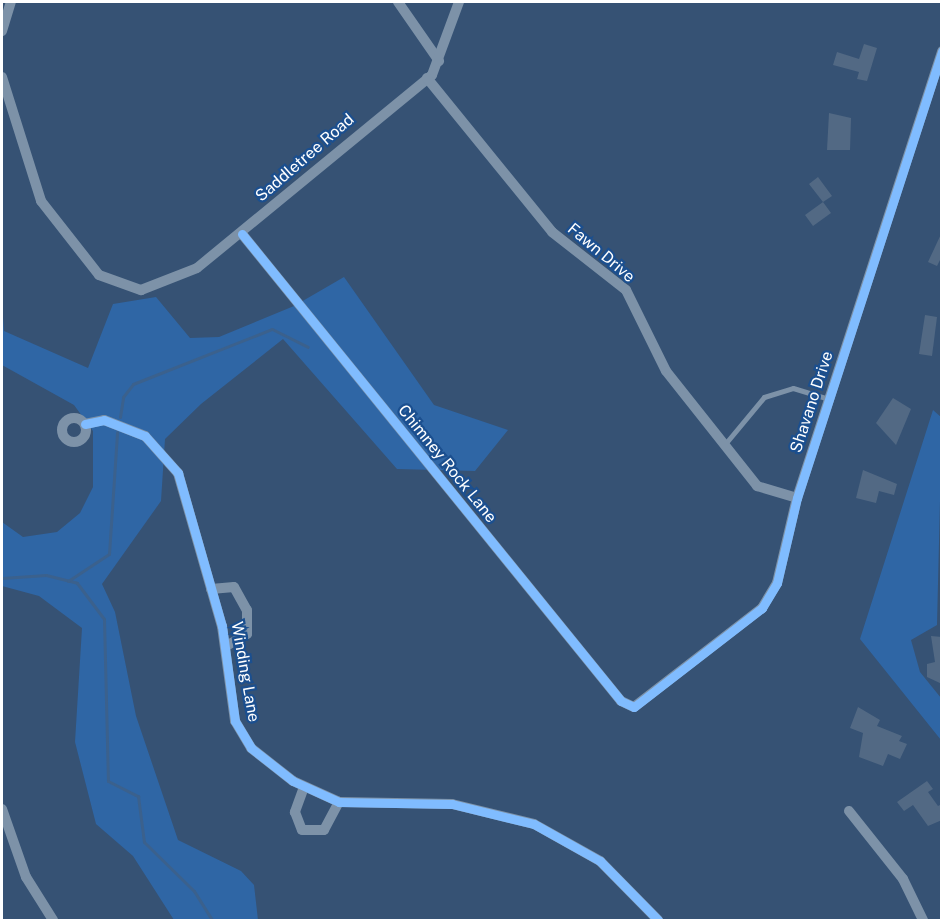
<!DOCTYPE html>
<style>
body{margin:0}
#map{position:relative;width:943px;height:922px;overflow:hidden;background:#365274;font-family:"Public Sans",sans-serif}
div>[style]{position:absolute}
[style*='--x']{left:calc(var(--x)*1px);top:calc(var(--y)*1px);width:calc(var(--w)*1px);rotate:calc(var(--a)*1deg)}
.green>*{inset:0;background:#2f66a5}
.stream>*{height:3px;margin:-1.5px;padding:0 1.5px;transform-origin:1.5px;border-radius:1.5px;background:#3b618d}
.building>*{inset:0;background:#526984}
.lane>*{height:5px;margin:-2.5px;padding:0 2.5px;transform-origin:2.5px;border-radius:2.5px;background:#7d92a8}
.street>*{height:10px;margin:-5px;padding:0 5px;transform-origin:5px;border-radius:5px;background:#7d92a8}
.street>.ring{margin:-5px;padding:0;box-sizing:content-box;background:none;border:10px solid #7d92a8;border-radius:50%}
.cycleway>*{height:9px;margin:-4.5px;padding:0 4.5px;transform-origin:4.5px;border-radius:4.5px;background:#80bcff}
span{translate:-50% -50%;white-space:nowrap;text-align:center;line-height:1.15;-webkit-text-stroke:4.5px #1b4f8f;paint-order:stroke}
.street-label{font-size:16px;color:#fff}
.frame{position:absolute;inset:0;border:3px solid #fff;pointer-events:none}
</style>
<div id="map">
<div class="green">
<i style="clip-path:polygon(344px 277px,434px 405px,508px 430px,475px 471px,397px 469px,283px 339px,201px 404px,165px 439px,161px 501px,102px 584px,115px 612px,136px 716px,178px 840px,241px 871px,254px 885px,258px 920px,174px 920px,133px 856px,96px 824px,75px 742px,82px 628px,39px 596px,2px 586px,2px 522px,23px 537px,57px 532px,80px 513px,93px 487px,93px 431px,74px 405px,2px 365px,2px 303px,4px 331px,88px 368px,113px 304px,156px 297px,190px 338px,219px 337px,294px 306px)"></i>
<i style="clip-path:polygon(933px 410px,942px 418px,937px 625px,911px 640px,920px 672px,941px 698px,941px 740px,860px 639px)"></i>
</div>
<div class="stream">
<i style="--x:120;--y:417;--w:20;--a:-81"></i>
<i style="--x:123;--y:397;--w:16;--a:-52"></i>
<i style="--x:133;--y:384;--w:149;--a:-21.6"></i>
<i style="--x:272;--y:329;--w:40;--a:26.6"></i>
<i style="--x:2;--y:578;--w:44;--a:-3.9"></i>
<i style="--x:46;--y:575;--w:32;--a:14"></i>
<i style="--x:77;--y:583;--w:45;--a:53.1"></i>
<i style="--x:104;--y:619;--w:162;--a:88.6"></i>
<i style="--x:108;--y:781;--w:34;--a:27"></i>
<i style="--x:138;--y:796;--w:46;--a:82.6"></i>
<i style="--x:144;--y:842;--w:70;--a:44.4"></i>
<i style="--x:194;--y:891;--w:34;--a:58"></i>
<i style="--x:68;--y:581;--w:49;--a:-33.4"></i>
<i style="--x:109;--y:554;--w:122;--a:-86.2"></i>
</div>
<div class="building">
<i style="clip-path:polygon(864px 44px,877px 48px,867px 81px,857px 79px,859px 72px,833px 65px,837px 52px,859px 59px)"></i>
<i style="clip-path:polygon(829px 113px,851px 118px,850px 150px,827px 150px)"></i>
<i style="clip-path:polygon(818px 177px,832px 196px,823px 202px,831px 213px,813px 226px,805px 215px,823px 202px,809px 184px)"></i>
<i style="clip-path:polygon(942px 232px,942px 256px,937px 266px,928px 262px)"></i>
<i style="clip-path:polygon(925px 315px,937px 317px,932px 356px,919px 354px)"></i>
<i style="clip-path:polygon(893px 398px,911px 409px,896px 445px,876px 423px)"></i>
<i style="clip-path:polygon(863px 470px,897px 484px,894px 495px,879px 491px,876px 503px,856px 498px)"></i>
<i style="clip-path:polygon(931px 636px,942px 637px,942px 684px,927px 677px,927px 664px,935px 662px)"></i>
<i style="clip-path:polygon(858px 707px,880px 720px,877px 726px,902px 736px,899px 741px,907px 744px,900px 759px,888px 754px,883px 766px,859px 757px,863px 733px,850px 728px)"></i>
<i style="clip-path:polygon(927px 781px,933px 789px,928px 792px,938px 806px,942px 804px,942px 820px,928px 826px,913px 805px,904px 811px,897px 802px)"></i>
</div>
<div class="lane">
<i style="--x:725;--y:444;--w:61;--a:-50.3"></i>
<i style="--x:764;--y:397;--w:30;--a:-17"></i>
<i style="--x:793;--y:388;--w:38;--a:17"></i>
</div>
<div class="street">
<i style="--x:398;--y:2;--w:72;--a:55.2"></i>
<i style="--x:2;--y:31;--w:30;--a:-73"></i>
<i style="--x:2;--y:77;--w:130;--a:72.5"></i>
<i style="--x:41;--y:201;--w:94;--a:51.9"></i>
<i style="--x:99;--y:275;--w:45;--a:19.7"></i>
<i style="--x:141;--y:290;--w:60;--a:-21.4"></i>
<i style="--x:197;--y:268;--w:304;--a:-39.4"></i>
<i style="--x:432;--y:75;--w:78;--a:-69.7"></i>
<i style="--x:427;--y:78;--w:198;--a:50.9"></i>
<i style="--x:552;--y:232;--w:94;--a:38.1"></i>
<i style="--x:626;--y:290;--w:90;--a:63.7"></i>
<i style="--x:666;--y:371;--w:147;--a:51.6"></i>
<i style="--x:757;--y:486;--w:42;--a:16.7"></i>
<i style="--x:242;--y:234;--w:601;--a:50.94"></i>
<i style="--x:621;--y:701;--w:14;--a:25"></i>
<i style="--x:634;--y:707;--w:162;--a:-37.7"></i>
<i style="--x:762;--y:608;--w:29;--a:-59"></i>
<i style="--x:777;--y:583;--w:87;--a:-76.8"></i>
<i style="--x:797;--y:498;--w:470;--a:-72"></i>
<i class="ring" style="left:62px;top:418px;width:14px;height:14px"></i>
<i style="--x:85;--y:424;--w:19;--a:-12"></i>
<i style="--x:104;--y:420;--w:44;--a:21.3"></i>
<i style="--x:145;--y:436;--w:50;--a:48.3"></i>
<i style="--x:178;--y:473;--w:159;--a:74"></i>
<i style="--x:222;--y:626;--w:96;--a:82.2"></i>
<i style="--x:235;--y:721;--w:31;--a:59"></i>
<i style="--x:251;--y:748;--w:53;--a:38.2"></i>
<i style="--x:293;--y:781;--w:51;--a:24.5"></i>
<i style="--x:339;--y:802;--w:113;--a:1"></i>
<i style="--x:452;--y:804;--w:84;--a:13.7"></i>
<i style="--x:534;--y:824;--w:76;--a:29.3"></i>
<i style="--x:600;--y:861;--w:83;--a:45.5"></i>
<i style="--x:211;--y:589;--w:23;--a:-5"></i>
<i style="--x:234;--y:587;--w:26;--a:61"></i>
<i style="--x:247;--y:610;--w:24;--a:90"></i>
<i style="--x:247;--y:634;--w:24;--a:150"></i>
<i style="--x:304;--y:787;--w:27;--a:110"></i>
<i style="--x:295;--y:812;--w:19;--a:69"></i>
<i style="--x:302;--y:830;--w:22;--a:0"></i>
<i style="--x:324;--y:830;--w:32;--a:-62"></i>
<i style="--x:2;--y:809;--w:72;--a:70.6"></i>
<i style="--x:26;--y:877;--w:51;--a:57.9"></i>
<i style="--x:849;--y:811;--w:87;--a:51.5"></i>
<i style="--x:903;--y:879;--w:46;--a:64"></i>
</div>
<div class="cycleway">
<i style="--x:242;--y:234;--w:601;--a:50.94"></i>
<i style="--x:621;--y:701;--w:14;--a:25"></i>
<i style="--x:634;--y:707;--w:162;--a:-37.7"></i>
<i style="--x:762;--y:608;--w:29;--a:-59"></i>
<i style="--x:777;--y:583;--w:87;--a:-76.8"></i>
<i style="--x:797;--y:498;--w:470;--a:-72"></i>
<i style="--x:85;--y:424;--w:19;--a:-12"></i>
<i style="--x:104;--y:420;--w:44;--a:21.3"></i>
<i style="--x:145;--y:436;--w:50;--a:48.3"></i>
<i style="--x:178;--y:473;--w:159;--a:74"></i>
<i style="--x:222;--y:626;--w:96;--a:82.2"></i>
<i style="--x:235;--y:721;--w:31;--a:59"></i>
<i style="--x:251;--y:748;--w:53;--a:38.2"></i>
<i style="--x:293;--y:781;--w:51;--a:24.5"></i>
<i style="--x:339;--y:802;--w:113;--a:1"></i>
<i style="--x:452;--y:804;--w:84;--a:13.7"></i>
<i style="--x:534;--y:824;--w:76;--a:29.3"></i>
<i style="--x:600;--y:861;--w:83;--a:45.5"></i>
</div>
<div class="street-label">
<span style="left:305px;top:158px;rotate:-41deg">Saddletree Road</span>
<span style="left:601px;top:253px;rotate:40deg">Fawn Drive</span>
<span style="left:812px;top:402px;rotate:-72deg">Shavano Drive</span>
<span style="left:447px;top:464px;rotate:51deg">Chimney Rock Lane</span>
<span style="left:245px;top:672px;rotate:80deg">Winding Lane</span>
</div>
<div class="frame"></div>
</div>
